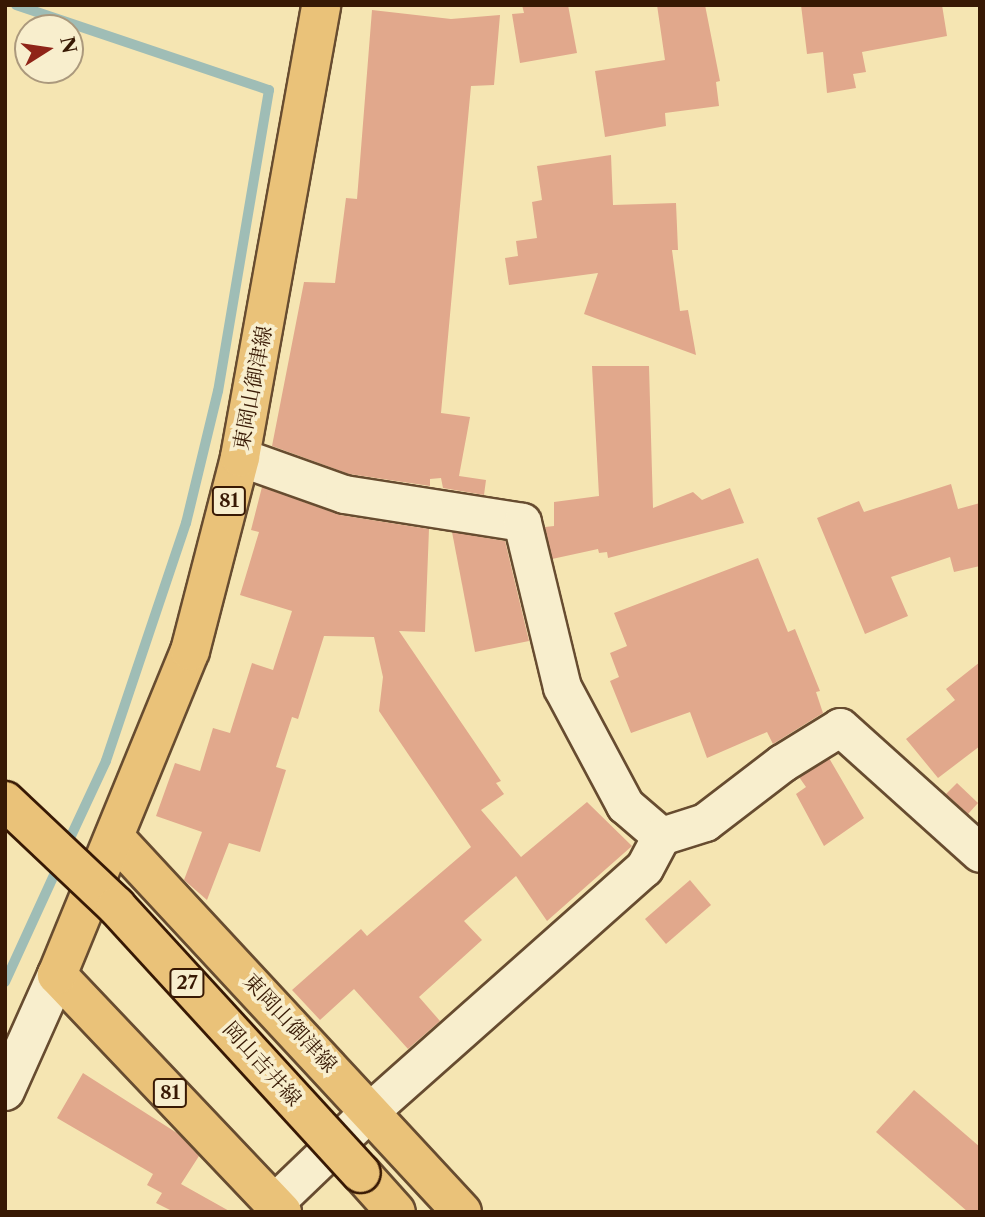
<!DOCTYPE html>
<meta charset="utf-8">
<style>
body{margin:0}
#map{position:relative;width:985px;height:1217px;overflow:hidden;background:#f5e5b2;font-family:"Libre Caslon Text","Noto Serif JP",serif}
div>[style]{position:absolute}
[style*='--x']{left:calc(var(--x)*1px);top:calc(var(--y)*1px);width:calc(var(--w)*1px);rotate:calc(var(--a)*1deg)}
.stream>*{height:10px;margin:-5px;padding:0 5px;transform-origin:5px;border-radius:5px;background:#9fbdb6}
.building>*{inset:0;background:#e1a88c}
.roads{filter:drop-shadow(2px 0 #674c30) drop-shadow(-2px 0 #674c30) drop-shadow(0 2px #674c30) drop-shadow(0 -2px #674c30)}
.street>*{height:37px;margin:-18.5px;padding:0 18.5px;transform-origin:18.5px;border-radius:18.5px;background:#f8eecd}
.secondary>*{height:38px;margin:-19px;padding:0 19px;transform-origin:19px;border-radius:19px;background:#f8eecd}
.primary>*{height:38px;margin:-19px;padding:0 19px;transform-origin:19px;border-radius:19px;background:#eac279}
.bridges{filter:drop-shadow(2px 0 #381904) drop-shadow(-2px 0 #381904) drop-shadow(0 2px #381904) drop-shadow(0 -2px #381904)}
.primary-bridge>*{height:38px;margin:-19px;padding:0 19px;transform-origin:19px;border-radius:19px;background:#eac279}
span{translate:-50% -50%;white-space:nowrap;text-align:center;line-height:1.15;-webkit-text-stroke:7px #f8eecd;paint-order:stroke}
.shield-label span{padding:2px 5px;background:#f8eecd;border:2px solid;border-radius:5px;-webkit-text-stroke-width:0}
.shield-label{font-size:19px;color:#381904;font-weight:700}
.street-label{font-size:21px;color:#381904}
.frame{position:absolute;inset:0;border:7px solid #381904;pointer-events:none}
.north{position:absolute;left:14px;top:14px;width:70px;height:70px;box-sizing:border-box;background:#f8eecd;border:2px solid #ab997d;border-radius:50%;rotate:78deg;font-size:19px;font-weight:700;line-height:28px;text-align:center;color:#381904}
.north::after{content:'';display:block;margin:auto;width:24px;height:32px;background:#8f2418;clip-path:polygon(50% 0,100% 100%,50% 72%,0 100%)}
</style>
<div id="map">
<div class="stream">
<i style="--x:16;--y:5;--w:267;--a:18.6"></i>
<i style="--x:269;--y:90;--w:305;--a:99.6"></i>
<i style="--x:218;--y:391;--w:136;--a:103.6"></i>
<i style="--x:186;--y:523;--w:251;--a:108.6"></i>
<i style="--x:106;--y:761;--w:97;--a:115"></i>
<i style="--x:5;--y:982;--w:130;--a:-65.4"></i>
</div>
<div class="building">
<i style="clip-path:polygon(522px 5px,568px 5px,577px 53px,520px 63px,512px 14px,524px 13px)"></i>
<i style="clip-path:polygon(657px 5px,705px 5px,720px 81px,716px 82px,719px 106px,665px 113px,666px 126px,605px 137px,595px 71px,665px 60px)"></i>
<i style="clip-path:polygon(801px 5px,942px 5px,947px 36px,862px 52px,866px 72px,853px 74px,856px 88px,827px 93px,823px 52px,807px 54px)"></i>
<i style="clip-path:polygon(372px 10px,451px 19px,500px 15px,494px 85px,471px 86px,441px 413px,470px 417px,459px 476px,486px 480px,484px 495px,443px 488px,441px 478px,430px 479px,430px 486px,349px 474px,272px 446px,304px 282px,335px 283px,346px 198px,357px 199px)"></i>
<i style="clip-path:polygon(611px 155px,613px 205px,676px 203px,678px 250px,672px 250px,680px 311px,688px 310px,696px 355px,584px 314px,598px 273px,509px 285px,505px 258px,518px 256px,516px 241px,537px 238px,532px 202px,542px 200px,537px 166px)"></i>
<i style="clip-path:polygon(592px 366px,649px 366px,653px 508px,693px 492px,702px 500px,730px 488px,744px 523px,608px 558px,607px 552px,599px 553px,598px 549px,552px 559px,545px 527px,554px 526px,554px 502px,599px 496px)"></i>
<i style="clip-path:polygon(951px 484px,958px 509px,980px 503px,980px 566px,954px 572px,950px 557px,891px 577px,908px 616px,865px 634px,817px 518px,859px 501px,864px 512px)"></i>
<i style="clip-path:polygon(262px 487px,340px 515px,429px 529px,425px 632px,399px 631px,501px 781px,496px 783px,504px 794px,481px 810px,521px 857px,587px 802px,632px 846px,547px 921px,516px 876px,464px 921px,482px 940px,419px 997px,440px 1021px,408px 1049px,354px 989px,320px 1020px,292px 990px,361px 929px,367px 936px,471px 847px,379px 711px,383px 677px,374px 637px,324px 636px,298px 719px,292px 717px,276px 767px,286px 770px,260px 852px,229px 843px,207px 900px,184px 880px,202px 832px,156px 816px,175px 763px,200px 771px,213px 728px,230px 733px,252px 663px,273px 670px,292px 611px,240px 595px,259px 532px,251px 530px)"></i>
<i style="clip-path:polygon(452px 532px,505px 541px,529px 641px,475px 652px)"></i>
<i style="clip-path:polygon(758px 558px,788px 632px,795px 629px,820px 691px,816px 692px,823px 713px,773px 744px,767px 732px,707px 758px,690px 712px,631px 733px,610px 681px,619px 677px,610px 653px,627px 646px,614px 613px)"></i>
<i style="clip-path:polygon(980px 662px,980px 746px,938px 778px,906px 739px,955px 700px,946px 689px)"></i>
<i style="clip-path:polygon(829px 758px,864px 818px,824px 846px,796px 794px,806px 787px,799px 777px)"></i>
<i style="clip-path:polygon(957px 783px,978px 803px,968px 814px,946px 794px)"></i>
<i style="clip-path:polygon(690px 880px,711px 905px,666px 944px,645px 919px)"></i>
<i style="clip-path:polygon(83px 1073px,177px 1133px,199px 1156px,181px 1184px,231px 1212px,174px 1212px,156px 1203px,162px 1193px,147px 1185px,153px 1174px,57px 1118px)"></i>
<i style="clip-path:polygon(914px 1090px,980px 1147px,980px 1212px,968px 1212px,876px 1132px)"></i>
</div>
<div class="roads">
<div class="street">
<i style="--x:240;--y:457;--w:110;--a:19.6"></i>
<i style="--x:344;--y:494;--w:180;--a:8.9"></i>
<i style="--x:522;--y:522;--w:170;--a:76.4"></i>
<i style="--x:562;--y:687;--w:134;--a:61.9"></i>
<i style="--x:625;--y:805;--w:48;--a:40.7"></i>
<i style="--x:274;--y:1203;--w:134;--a:-43.8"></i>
<i style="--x:371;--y:1110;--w:365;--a:-41.6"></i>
<i style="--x:644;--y:868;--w:36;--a:-62"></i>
<i style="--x:661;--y:836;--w:46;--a:-17.7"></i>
<i style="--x:705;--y:822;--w:97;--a:-37.5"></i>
<i style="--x:782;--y:763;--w:68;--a:-31.8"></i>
<i style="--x:840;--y:727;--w:188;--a:42"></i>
</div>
<div class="secondary">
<i style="--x:5;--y:1091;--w:127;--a:-65.9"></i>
</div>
<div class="primary">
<i style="--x:115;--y:838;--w:510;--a:47.14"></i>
<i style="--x:361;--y:1173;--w:52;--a:48.1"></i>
<i style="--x:282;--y:1212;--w:327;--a:-133.5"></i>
<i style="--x:57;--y:975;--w:350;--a:-67.7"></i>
<i style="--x:190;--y:651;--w:200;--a:-75.5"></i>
<i style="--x:240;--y:457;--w:459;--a:-79.8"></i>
</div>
</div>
<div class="bridges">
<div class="primary-bridge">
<i style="--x:5;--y:801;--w:153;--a:43.4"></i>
<i style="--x:116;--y:906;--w:362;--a:47.5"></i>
</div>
</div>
<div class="shield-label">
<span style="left:229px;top:501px">81</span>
<span style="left:187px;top:983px">27</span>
<span style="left:170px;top:1093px">81</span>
</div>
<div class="street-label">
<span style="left:253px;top:388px;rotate:-79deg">東岡山御津線</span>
<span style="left:290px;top:1023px;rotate:47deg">東岡山御津線</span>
<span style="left:262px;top:1064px;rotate:48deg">岡山吉井線</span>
</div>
<div class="frame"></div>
<div class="north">N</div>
</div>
